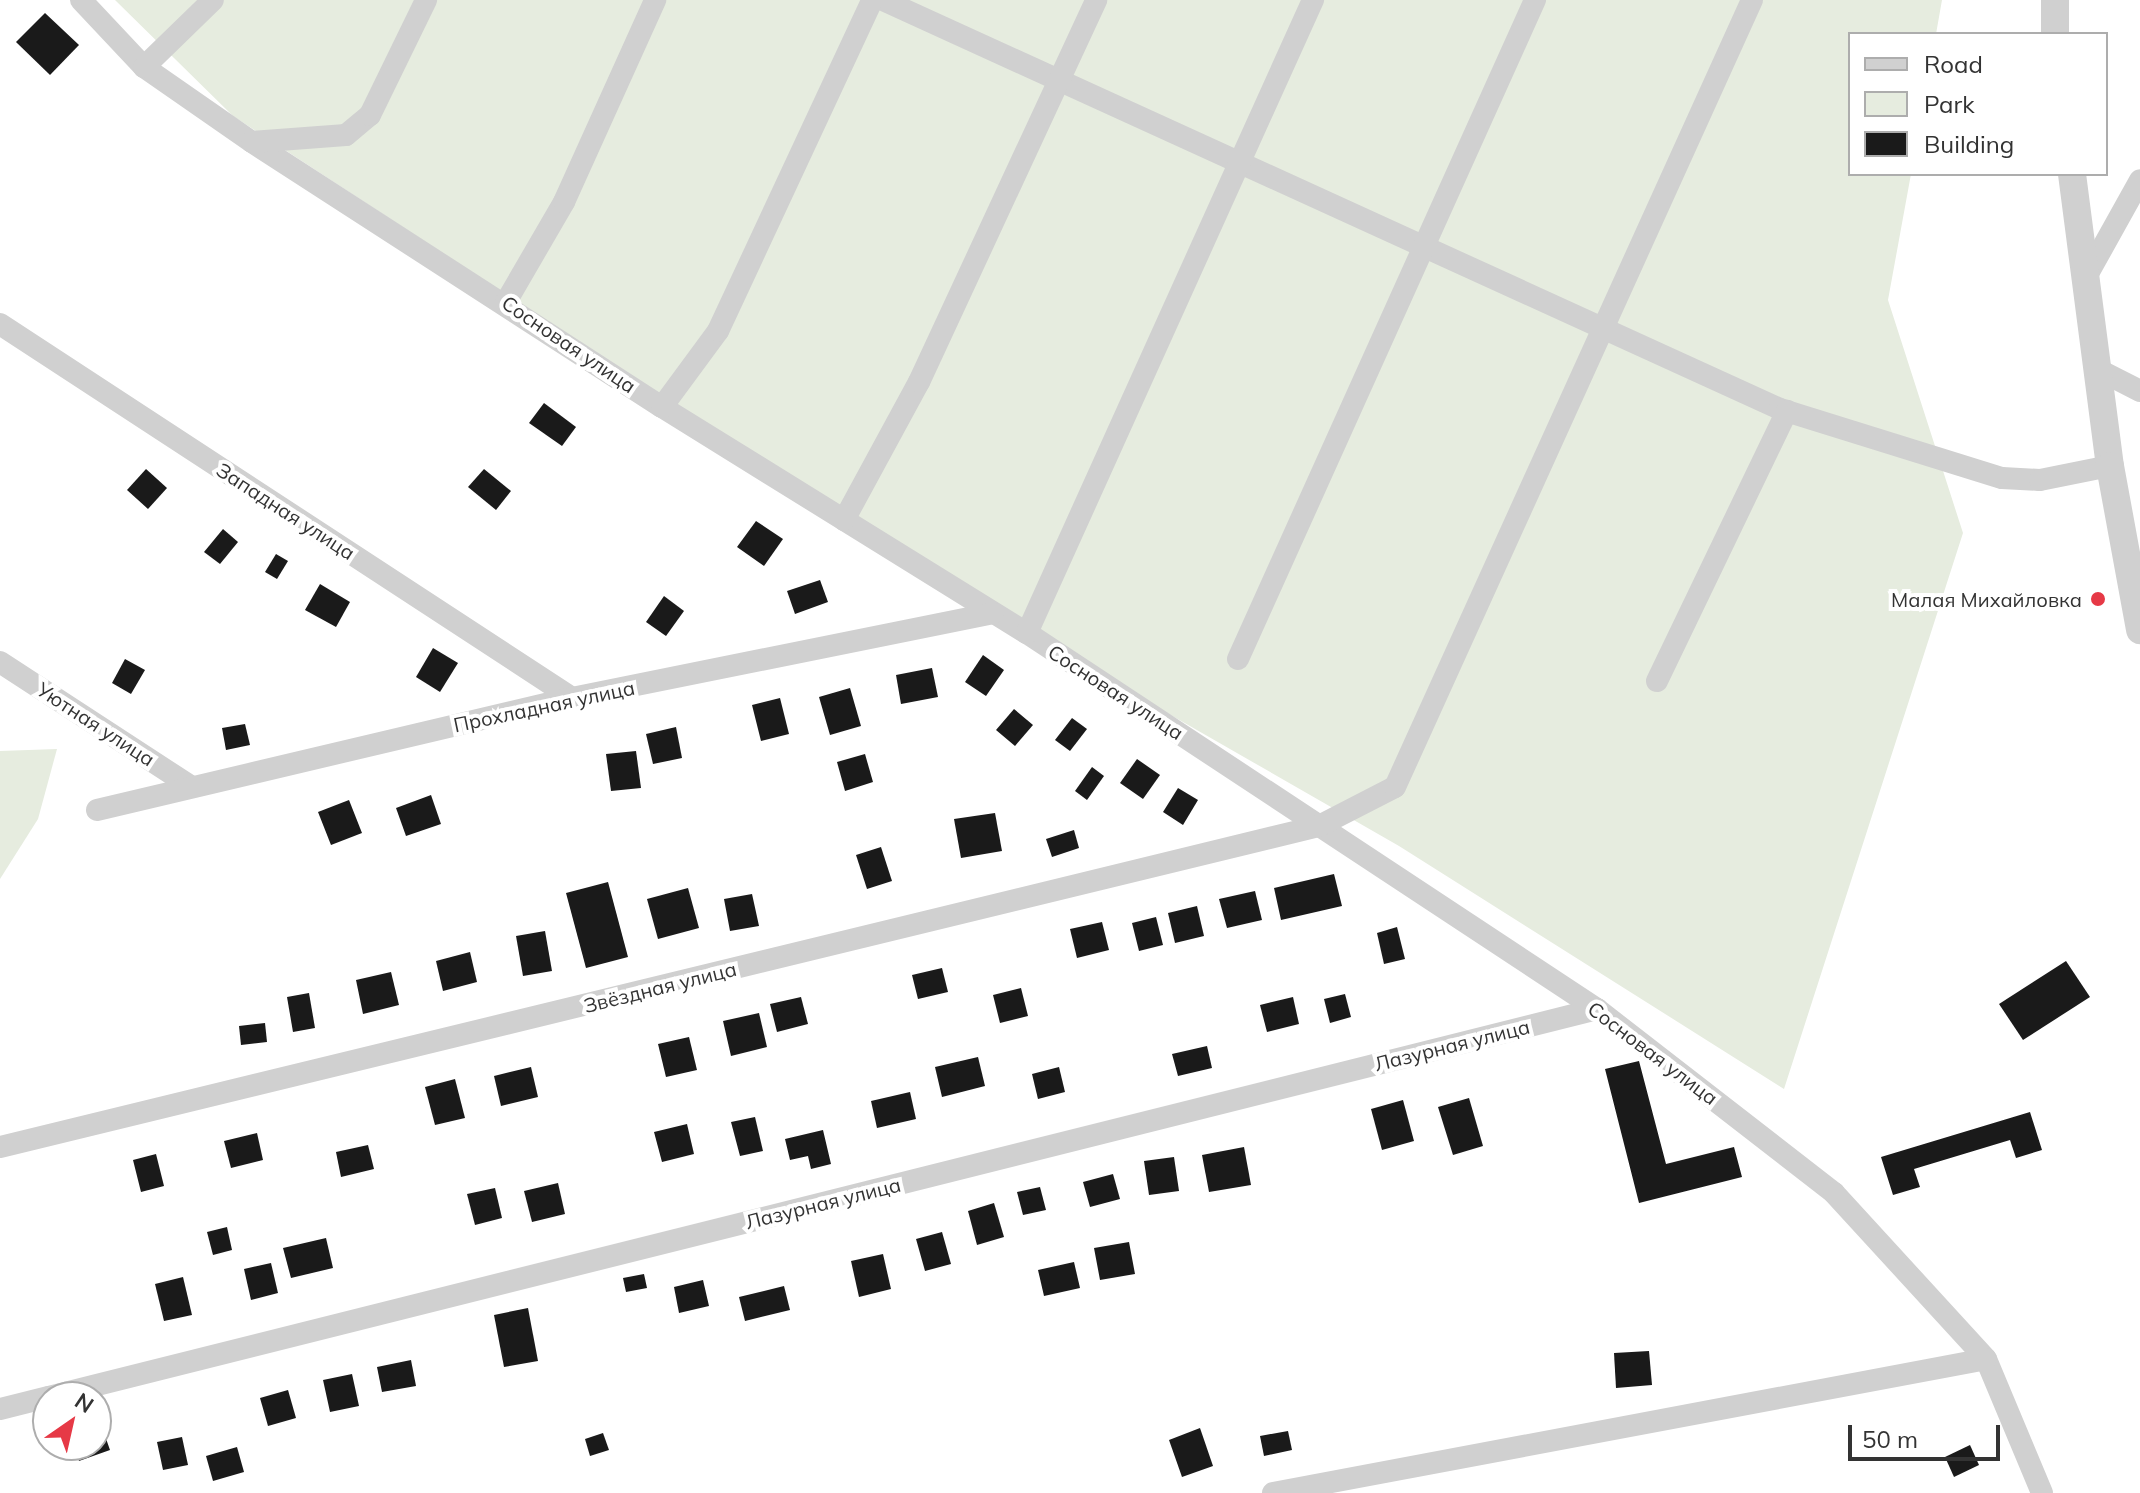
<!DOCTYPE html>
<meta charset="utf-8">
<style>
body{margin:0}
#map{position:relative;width:2140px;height:1493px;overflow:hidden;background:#fff;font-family:Mulish,sans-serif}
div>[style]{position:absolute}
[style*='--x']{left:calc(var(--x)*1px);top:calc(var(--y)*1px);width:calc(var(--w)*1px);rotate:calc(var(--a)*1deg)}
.green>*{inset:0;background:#e6ecdf}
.building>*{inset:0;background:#1a1a1a}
.minor>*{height:22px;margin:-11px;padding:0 11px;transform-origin:11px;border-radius:11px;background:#d0d0d0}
.tertiary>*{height:28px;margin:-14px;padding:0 14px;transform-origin:14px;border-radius:14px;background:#d0d0d0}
.dots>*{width:22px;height:22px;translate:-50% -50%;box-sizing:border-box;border:4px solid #fff;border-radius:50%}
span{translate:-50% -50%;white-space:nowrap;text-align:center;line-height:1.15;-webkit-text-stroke:8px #fff;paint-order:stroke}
.street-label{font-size:20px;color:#333}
.poi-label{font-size:20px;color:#333}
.right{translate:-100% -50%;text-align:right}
.legend{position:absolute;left:1848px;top:32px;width:260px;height:144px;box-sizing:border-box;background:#fff;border:2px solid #adadad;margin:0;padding:10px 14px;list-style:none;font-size:24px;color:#333}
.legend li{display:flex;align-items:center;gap:16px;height:40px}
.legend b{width:40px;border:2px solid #adadad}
.north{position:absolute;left:32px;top:1381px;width:80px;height:80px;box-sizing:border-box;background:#fff;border:2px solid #adadad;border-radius:50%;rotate:34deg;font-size:22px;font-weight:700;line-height:32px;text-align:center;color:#333}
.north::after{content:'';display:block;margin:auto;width:28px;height:36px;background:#e63946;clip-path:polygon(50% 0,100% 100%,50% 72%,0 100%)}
.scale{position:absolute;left:1848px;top:1425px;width:152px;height:36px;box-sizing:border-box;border:4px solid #333;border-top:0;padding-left:10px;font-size:24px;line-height:28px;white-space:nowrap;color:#333;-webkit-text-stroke:6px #fff;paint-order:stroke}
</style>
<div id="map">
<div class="green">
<i style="clip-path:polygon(115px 0,1942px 0,1936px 34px,1850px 34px,1850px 174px,1911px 174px,1888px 300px,1963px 533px,1784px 1089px,1399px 846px,993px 613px,233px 116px)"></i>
<i style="clip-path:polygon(57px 749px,38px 819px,0 879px,0 751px)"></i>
</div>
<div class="building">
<i style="clip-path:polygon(45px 13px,79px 45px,50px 75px,16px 42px)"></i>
<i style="clip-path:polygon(544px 403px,576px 427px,562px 446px,529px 423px)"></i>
<i style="clip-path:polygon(146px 469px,167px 488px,148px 509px,127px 490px)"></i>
<i style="clip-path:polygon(484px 469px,511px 491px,496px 510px,468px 487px)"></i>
<i style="clip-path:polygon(756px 521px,783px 539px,764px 566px,737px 547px)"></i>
<i style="clip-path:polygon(223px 529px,238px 542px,220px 564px,204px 552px)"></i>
<i style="clip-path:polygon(276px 554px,288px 561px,277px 579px,265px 572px)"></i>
<i style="clip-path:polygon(820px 580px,828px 602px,795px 614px,787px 591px)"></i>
<i style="clip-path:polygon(320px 584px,350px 602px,336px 627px,305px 610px)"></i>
<i style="clip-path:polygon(664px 596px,684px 611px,666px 636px,646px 622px)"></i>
<i style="clip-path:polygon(433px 648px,458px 663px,440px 692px,416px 677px)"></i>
<i style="clip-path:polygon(983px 655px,1004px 670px,986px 696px,965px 682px)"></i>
<i style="clip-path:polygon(125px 659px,145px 670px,131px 694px,112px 683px)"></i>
<i style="clip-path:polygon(932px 668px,938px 697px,901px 704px,896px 675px)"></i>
<i style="clip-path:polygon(850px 688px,861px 726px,830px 735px,819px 697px)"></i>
<i style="clip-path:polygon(780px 698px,789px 734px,761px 741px,752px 705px)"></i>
<i style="clip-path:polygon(1014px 709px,1033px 725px,1015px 746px,996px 730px)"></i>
<i style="clip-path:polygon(1072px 718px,1087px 729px,1070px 751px,1055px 740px)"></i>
<i style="clip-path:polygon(245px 724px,250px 745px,226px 750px,222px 728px)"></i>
<i style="clip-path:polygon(676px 727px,682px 758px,653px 764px,646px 734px)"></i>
<i style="clip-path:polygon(636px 751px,641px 788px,611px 791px,606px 754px)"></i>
<i style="clip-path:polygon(865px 754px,873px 782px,845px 791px,837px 762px)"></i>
<i style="clip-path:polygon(1137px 759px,1160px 775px,1143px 799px,1120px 783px)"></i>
<i style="clip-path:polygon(1092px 767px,1104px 776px,1087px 800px,1075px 791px)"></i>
<i style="clip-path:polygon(1178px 788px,1198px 800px,1183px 825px,1163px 812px)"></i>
<i style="clip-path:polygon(431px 795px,441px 824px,406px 836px,396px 808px)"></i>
<i style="clip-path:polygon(349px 800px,362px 833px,331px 845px,318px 812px)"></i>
<i style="clip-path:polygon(995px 813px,1002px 851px,961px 858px,954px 819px)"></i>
<i style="clip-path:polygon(1074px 830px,1079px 848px,1052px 857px,1046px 839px)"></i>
<i style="clip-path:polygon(881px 847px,892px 881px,867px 889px,856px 855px)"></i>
<i style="clip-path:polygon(1334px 874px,1342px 906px,1281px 920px,1274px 888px)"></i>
<i style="clip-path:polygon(608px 882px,628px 957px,586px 968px,566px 893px)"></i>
<i style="clip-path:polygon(688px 888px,699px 928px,658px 939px,647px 899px)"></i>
<i style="clip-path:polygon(1255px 891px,1262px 920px,1227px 928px,1219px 899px)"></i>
<i style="clip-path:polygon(752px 894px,759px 926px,730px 931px,724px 899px)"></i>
<i style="clip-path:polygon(1197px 906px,1204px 936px,1175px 943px,1168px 913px)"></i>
<i style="clip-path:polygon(1156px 917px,1163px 945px,1139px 951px,1132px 923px)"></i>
<i style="clip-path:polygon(1102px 922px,1109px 950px,1077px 958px,1070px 929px)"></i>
<i style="clip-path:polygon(1397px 927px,1405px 959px,1384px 964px,1377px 933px)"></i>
<i style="clip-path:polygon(545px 931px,552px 971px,523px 976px,516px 936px)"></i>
<i style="clip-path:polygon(470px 952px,477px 982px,443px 991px,436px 961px)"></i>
<i style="clip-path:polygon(2066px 961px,2090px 997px,2023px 1040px,1999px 1004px)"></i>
<i style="clip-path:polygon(942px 968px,948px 992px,918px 999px,912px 975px)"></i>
<i style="clip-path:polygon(391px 972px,399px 1005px,363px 1014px,356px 980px)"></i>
<i style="clip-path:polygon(1021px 988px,1028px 1016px,1000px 1023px,993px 995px)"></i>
<i style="clip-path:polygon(309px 993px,315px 1028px,293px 1032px,287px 997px)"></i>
<i style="clip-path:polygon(1345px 994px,1351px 1017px,1330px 1023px,1324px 999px)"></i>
<i style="clip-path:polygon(801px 997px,808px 1024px,777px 1032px,770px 1004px)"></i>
<i style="clip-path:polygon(1293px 997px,1299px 1024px,1267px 1032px,1260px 1005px)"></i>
<i style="clip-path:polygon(759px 1013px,767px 1047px,731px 1056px,723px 1021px)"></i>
<i style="clip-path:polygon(265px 1023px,267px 1042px,241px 1045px,239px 1026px)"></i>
<i style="clip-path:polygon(689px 1037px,697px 1070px,666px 1077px,658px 1044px)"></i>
<i style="clip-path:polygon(1207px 1046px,1212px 1068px,1178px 1076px,1172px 1054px)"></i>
<i style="clip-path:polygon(978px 1057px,985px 1086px,942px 1097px,935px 1067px)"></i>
<i style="clip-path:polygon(1639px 1061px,1666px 1164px,1734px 1147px,1742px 1177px,1639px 1203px,1605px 1069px)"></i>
<i style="clip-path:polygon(531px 1067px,538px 1097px,501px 1106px,494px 1076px)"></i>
<i style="clip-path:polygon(1059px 1067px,1065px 1092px,1038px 1099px,1032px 1074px)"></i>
<i style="clip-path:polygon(455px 1079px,465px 1118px,435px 1125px,425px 1087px)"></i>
<i style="clip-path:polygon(910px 1092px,916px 1119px,877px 1128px,871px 1101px)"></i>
<i style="clip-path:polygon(1469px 1098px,1483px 1146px,1453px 1155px,1438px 1107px)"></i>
<i style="clip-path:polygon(1403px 1100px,1414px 1141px,1382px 1150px,1371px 1109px)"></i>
<i style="clip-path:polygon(2030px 1112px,2042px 1150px,2016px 1158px,2010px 1140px,1914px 1169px,1920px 1187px,1893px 1195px,1881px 1157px)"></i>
<i style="clip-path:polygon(755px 1117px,763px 1151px,740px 1156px,731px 1122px)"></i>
<i style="clip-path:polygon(687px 1124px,694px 1154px,662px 1162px,654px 1132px)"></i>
<i style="clip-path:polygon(823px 1130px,831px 1164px,811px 1169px,808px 1156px,790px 1160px,785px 1139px)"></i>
<i style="clip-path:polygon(257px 1133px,263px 1160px,231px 1168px,224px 1141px)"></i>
<i style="clip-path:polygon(368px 1145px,374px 1169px,341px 1177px,336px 1152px)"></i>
<i style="clip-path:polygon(1244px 1147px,1251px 1185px,1209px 1192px,1202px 1155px)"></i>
<i style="clip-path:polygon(156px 1154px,164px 1186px,141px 1192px,133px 1160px)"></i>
<i style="clip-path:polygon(1174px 1157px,1179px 1191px,1149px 1195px,1144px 1161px)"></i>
<i style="clip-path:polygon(1113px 1174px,1120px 1199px,1090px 1207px,1083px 1182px)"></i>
<i style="clip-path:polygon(558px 1183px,565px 1214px,532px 1222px,524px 1191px)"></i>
<i style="clip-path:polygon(1040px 1187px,1046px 1210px,1023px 1215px,1017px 1192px)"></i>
<i style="clip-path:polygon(495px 1188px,502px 1218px,475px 1225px,467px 1194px)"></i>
<i style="clip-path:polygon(994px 1203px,1004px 1237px,977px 1245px,968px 1211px)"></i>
<i style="clip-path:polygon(227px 1227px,232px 1250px,213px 1255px,207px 1232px)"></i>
<i style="clip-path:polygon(942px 1232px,951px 1264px,925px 1271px,916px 1239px)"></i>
<i style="clip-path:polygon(326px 1238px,333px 1268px,291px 1278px,283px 1248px)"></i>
<i style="clip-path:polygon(1129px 1242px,1135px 1274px,1100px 1280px,1094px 1248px)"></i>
<i style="clip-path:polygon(883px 1254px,891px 1289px,859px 1297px,851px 1261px)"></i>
<i style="clip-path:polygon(1074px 1262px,1080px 1288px,1044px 1296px,1038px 1270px)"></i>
<i style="clip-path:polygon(271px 1263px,278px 1293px,251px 1300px,244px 1269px)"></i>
<i style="clip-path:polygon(644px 1274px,647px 1288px,626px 1292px,623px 1278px)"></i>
<i style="clip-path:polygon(183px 1277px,192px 1315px,164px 1321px,155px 1284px)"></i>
<i style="clip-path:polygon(703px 1280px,709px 1306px,679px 1313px,674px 1287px)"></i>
<i style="clip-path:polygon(784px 1286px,790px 1310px,745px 1321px,739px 1297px)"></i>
<i style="clip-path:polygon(528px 1308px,538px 1361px,504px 1367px,494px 1315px)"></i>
<i style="clip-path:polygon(1649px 1351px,1652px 1385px,1616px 1388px,1614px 1353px)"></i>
<i style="clip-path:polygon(411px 1360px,416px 1386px,382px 1392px,377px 1367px)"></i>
<i style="clip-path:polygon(352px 1374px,359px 1406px,330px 1412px,323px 1380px)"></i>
<i style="clip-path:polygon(288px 1390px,296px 1418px,268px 1426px,260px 1398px)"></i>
<i style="clip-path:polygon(1200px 1428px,1213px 1466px,1182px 1477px,1169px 1440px)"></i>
<i style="clip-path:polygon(103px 1430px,110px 1450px,79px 1461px,74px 1445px,96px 1445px,96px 1432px)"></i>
<i style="clip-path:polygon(1288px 1431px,1292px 1450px,1264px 1456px,1260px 1436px)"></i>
<i style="clip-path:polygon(603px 1433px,609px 1450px,590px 1456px,585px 1439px)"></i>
<i style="clip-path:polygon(182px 1437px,188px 1465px,163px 1470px,157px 1442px)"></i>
<i style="clip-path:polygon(1970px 1445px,1979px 1465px,1954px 1477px,1945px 1457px)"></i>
<i style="clip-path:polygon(237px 1447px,244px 1472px,213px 1481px,206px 1456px)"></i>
</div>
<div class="minor">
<i style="--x:81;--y:0;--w:92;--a:46.8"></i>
<i style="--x:144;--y:67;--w:131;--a:34.8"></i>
<i style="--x:252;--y:142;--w:488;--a:32.9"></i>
<i style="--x:662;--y:407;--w:429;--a:31.8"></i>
<i style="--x:1027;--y:633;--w:683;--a:33.41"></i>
<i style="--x:1597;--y:1009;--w:300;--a:37.8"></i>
<i style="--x:1834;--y:1193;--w:225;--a:47.5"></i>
<i style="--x:1986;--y:1359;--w:145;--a:67.3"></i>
<i style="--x:883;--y:0;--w:986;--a:24.51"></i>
<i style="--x:1780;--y:409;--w:232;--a:17.3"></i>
<i style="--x:2002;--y:478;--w:38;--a:3"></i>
<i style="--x:2040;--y:480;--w:71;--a:-11.3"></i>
<i style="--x:144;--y:67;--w:96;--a:-44.2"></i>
<i style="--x:252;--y:142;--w:94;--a:-4.3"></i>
<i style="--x:346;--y:135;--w:31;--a:-40"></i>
<i style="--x:370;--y:115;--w:128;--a:-64"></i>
<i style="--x:2085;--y:279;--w:113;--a:-60.9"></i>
<i style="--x:506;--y:302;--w:116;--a:-59.9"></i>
<i style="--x:564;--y:202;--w:222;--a:-65.7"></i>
<i style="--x:0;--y:324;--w:683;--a:33.18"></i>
<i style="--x:2099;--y:370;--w:46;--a:27.1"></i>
<i style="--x:662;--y:407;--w:94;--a:-53.6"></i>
<i style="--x:718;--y:331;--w:365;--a:-65"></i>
<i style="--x:844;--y:520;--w:157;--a:-61.5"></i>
<i style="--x:919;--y:382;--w:421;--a:-65.1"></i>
<i style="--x:1027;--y:633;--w:695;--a:-65.69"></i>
<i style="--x:1238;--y:659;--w:723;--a:-65.74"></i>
<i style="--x:0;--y:662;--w:229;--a:33.1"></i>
<i style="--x:1657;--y:681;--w:300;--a:-64.3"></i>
<i style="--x:97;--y:810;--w:488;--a:-13.3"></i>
<i style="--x:572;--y:698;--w:429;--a:-11.4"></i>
<i style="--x:0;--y:1147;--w:1357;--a:-13.68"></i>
<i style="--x:1319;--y:826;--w:85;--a:-27.2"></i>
<i style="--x:1395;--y:787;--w:864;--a:-65.6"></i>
<i style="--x:49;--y:1397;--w:1596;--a:-14.07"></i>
<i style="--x:0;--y:1409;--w:49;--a:-14"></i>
<i style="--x:1273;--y:1493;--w:725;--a:-10.64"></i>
</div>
<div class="tertiary">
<i style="--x:2055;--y:34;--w:34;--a:-90"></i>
<i style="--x:2072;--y:174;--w:294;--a:82.6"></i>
<i style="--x:2110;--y:466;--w:167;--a:79.6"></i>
</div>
<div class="dots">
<i style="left:2098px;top:599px;background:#e63946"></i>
</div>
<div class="street-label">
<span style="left:569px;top:344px;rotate:34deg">Сосновая улица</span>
<span style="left:286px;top:511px;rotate:33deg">Западная улица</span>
<span style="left:1116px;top:692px;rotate:33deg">Сосновая улица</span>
<span style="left:544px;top:706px;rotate:-12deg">Прохладная улица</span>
<span style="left:96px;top:724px;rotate:33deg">Уютная улица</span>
<span style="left:660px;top:987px;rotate:-14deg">Звёздная улица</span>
<span style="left:1452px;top:1045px;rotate:-14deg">Лазурная улица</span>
<span style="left:1653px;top:1053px;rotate:37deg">Сосновая улица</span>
<span style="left:823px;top:1203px;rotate:-14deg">Лазурная улица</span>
</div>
<div class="poi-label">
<span class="right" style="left:2082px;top:599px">Малая Михайловка</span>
</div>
<ul class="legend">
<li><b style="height:10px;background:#d0d0d0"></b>Road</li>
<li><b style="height:22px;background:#e6ecdf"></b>Park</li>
<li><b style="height:22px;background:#1a1a1a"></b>Building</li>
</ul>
<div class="north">N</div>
<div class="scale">50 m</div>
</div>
